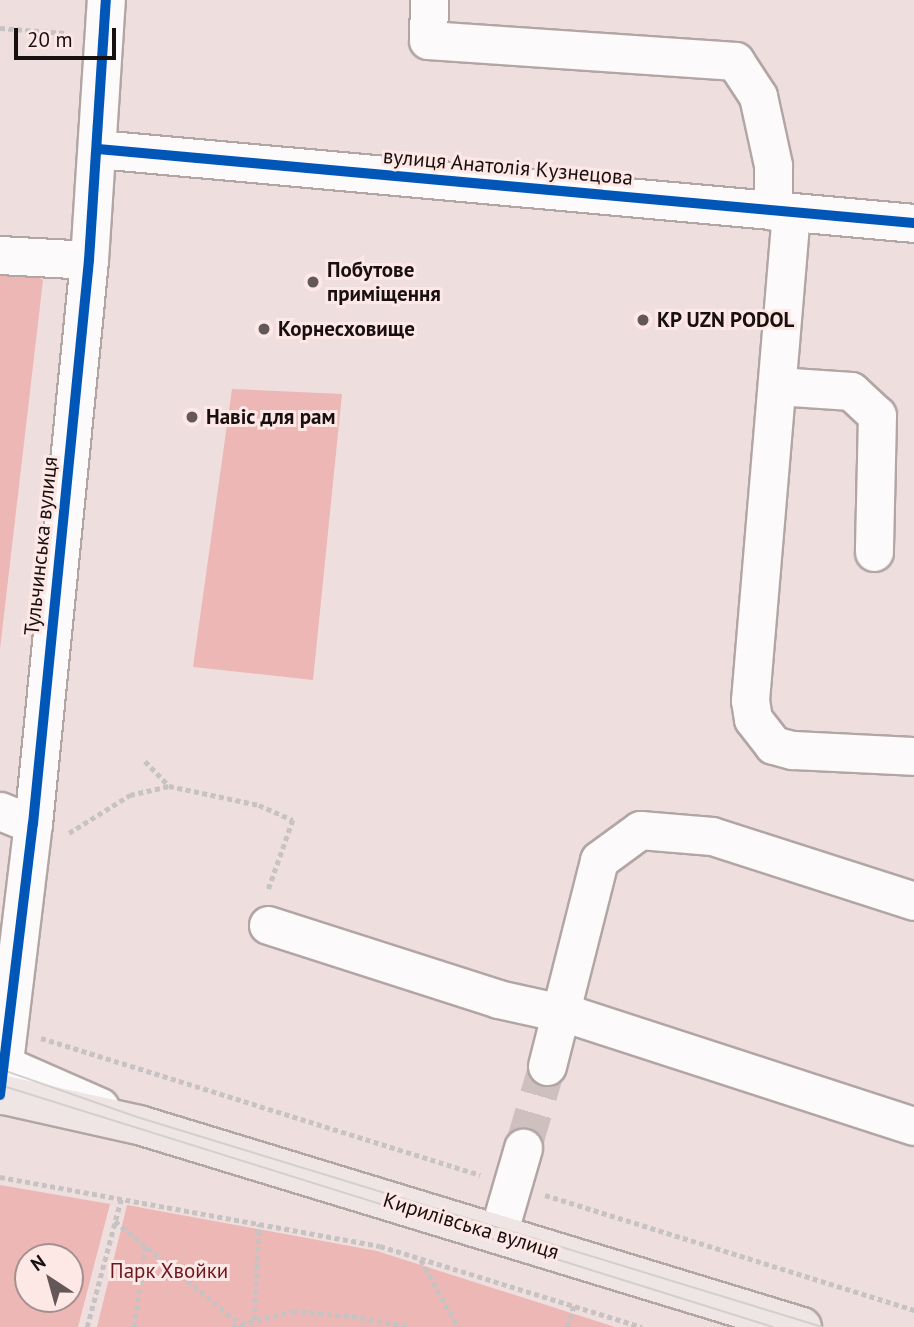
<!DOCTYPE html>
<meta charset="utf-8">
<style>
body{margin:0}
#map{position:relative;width:914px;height:1327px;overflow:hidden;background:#eedfde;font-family:"PT Sans",sans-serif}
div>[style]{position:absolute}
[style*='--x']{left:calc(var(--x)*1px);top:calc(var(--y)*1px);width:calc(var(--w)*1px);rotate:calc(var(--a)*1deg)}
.green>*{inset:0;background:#ecb7b5}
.minor-tunnel>*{height:37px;margin-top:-18.5px;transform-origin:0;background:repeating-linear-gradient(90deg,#cec0bf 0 37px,transparent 0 55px)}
.path>*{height:4.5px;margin-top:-2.25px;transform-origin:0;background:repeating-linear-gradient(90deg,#c7c3c3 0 5px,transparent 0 8.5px)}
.roads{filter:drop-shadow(2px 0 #b2a6a5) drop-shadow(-2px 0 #b2a6a5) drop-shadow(0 2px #b2a6a5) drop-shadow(0 -2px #b2a6a5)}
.minor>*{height:37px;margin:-18.5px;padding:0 18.5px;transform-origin:18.5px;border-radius:18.5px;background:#fcfafa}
.major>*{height:38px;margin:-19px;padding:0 19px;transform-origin:19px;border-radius:19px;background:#f0e5e5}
.tram>*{height:2px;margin:-1px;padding:0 1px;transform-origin:1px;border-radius:1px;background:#d3cfcf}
.cycleway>*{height:10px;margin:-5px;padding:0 5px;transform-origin:5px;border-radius:5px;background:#0057b8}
.dots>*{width:19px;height:19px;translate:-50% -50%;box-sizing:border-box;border:4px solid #fee8e6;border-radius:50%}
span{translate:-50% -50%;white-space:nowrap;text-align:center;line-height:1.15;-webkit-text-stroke:6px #fee8e6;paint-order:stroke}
.street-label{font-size:21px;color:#180f0f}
.poi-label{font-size:21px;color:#180f0f;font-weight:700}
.left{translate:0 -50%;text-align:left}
.park-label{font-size:21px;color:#6f151e}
.north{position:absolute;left:14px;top:1243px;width:70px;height:70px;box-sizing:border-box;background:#fee8e6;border:2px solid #a29190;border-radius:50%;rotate:324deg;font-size:19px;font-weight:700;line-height:28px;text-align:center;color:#180f0f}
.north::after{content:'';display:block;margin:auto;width:24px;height:32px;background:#635857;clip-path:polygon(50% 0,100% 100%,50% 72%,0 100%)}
.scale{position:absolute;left:14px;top:28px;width:102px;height:32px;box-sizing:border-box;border:4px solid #180f0f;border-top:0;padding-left:9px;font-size:21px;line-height:24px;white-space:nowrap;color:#180f0f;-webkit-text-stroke:5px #fee8e6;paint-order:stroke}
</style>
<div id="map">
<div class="green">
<i style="clip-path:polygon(0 265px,22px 266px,43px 280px,0 649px)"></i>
<i style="clip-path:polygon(232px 389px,342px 394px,313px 680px,193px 667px)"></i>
<i style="clip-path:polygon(evenodd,0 1185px,110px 1204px,78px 1327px,0 1327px,0 1185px,28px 1257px,70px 1257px,70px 1299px,28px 1299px,28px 1257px)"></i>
<i style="clip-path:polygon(127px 1205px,377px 1251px,615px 1327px,97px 1327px)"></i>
</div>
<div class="minor-tunnel">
<i style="--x:523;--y:1148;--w:85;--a:-73.7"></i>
</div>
<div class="path">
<i style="--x:0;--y:28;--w:65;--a:4.4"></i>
<i style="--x:145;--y:761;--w:35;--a:46"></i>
<i style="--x:69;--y:833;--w:72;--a:-31.9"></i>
<i style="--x:130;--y:795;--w:40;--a:-13"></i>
<i style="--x:169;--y:786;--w:92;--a:11.9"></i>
<i style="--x:259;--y:805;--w:37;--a:24"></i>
<i style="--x:293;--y:820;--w:75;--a:109.4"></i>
<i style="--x:41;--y:1038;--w:460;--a:17.3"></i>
<i style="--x:0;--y:1177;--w:386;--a:10.3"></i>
<i style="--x:380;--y:1246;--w:274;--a:17.2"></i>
<i style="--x:545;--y:1195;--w:387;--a:17.3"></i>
<i style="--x:115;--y:1221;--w:167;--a:39.4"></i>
<i style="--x:421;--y:1260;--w:77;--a:61.1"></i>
<i style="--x:254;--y:1320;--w:96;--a:-87"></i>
<i style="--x:87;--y:1327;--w:132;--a:-75.1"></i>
<i style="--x:134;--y:1327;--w:82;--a:-82.3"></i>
<i style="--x:232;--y:1327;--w:63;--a:-14.7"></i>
<i style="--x:293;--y:1311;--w:59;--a:4.8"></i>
<i style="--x:352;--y:1316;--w:59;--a:10.7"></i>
<i style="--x:567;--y:1327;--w:23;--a:-72"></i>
</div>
<div class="roads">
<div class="minor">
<i style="--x:429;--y:0;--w:40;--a:91.4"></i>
<i style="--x:428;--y:40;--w:308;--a:3.9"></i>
<i style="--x:735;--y:61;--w:42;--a:56.7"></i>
<i style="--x:758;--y:96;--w:71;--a:77.7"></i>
<i style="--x:773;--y:165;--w:46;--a:90"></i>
<i style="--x:98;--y:149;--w:819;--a:5.18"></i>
<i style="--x:791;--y:212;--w:490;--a:94.8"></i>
<i style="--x:750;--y:700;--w:19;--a:81"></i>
<i style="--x:753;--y:719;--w:33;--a:52"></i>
<i style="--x:773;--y:745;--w:20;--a:15"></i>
<i style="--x:792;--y:750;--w:122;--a:2.8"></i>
<i style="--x:0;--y:255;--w:89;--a:3.2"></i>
<i style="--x:777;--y:386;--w:74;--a:3.9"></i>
<i style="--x:851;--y:391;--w:35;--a:43"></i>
<i style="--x:877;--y:415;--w:137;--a:91.3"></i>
<i style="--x:0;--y:811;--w:35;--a:22"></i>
<i style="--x:268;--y:925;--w:242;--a:17.8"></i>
<i style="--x:498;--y:999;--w:79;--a:12.4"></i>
<i style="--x:575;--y:1016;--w:356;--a:18"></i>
<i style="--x:0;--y:1063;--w:109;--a:23.7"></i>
<i style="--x:547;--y:1066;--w:212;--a:-75.8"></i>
<i style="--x:599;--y:860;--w:51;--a:-36.2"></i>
<i style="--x:640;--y:830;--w:72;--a:4.8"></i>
<i style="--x:712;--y:836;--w:212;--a:17.8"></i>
<i style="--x:0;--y:1095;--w:273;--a:-83.1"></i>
<i style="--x:33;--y:824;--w:567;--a:-84.33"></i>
<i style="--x:89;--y:260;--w:261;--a:-86.3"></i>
<i style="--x:498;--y:1234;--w:90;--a:-73.8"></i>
</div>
<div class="major">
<i style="--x:0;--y:1094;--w:142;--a:12.6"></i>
<i style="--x:139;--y:1125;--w:693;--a:16.94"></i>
</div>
</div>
<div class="tram">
<i style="--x:0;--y:1069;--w:145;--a:19.3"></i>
<i style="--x:137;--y:1117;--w:716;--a:17.04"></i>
<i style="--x:0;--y:1085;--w:810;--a:17.38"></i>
</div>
<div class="cycleway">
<i style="--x:98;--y:149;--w:819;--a:5.18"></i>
<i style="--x:0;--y:1095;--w:273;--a:-83.1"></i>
<i style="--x:33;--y:824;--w:567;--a:-84.33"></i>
<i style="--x:89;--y:260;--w:261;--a:-86.3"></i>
</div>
<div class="dots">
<i style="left:313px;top:282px;background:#635857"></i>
<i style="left:643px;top:320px;background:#635857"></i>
<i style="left:264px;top:329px;background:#635857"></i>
<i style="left:192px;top:417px;background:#635857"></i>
</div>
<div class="street-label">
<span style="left:508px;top:167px;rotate:5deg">вулиця Анатолія Кузнецова</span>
<span style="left:41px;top:546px;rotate:-84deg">Тульчинська вулиця</span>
<span style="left:471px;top:1226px;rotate:17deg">Кирилівська вулиця</span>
</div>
<div class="poi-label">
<span class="left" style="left:327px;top:282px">Побутове<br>приміщення</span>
<span class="left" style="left:657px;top:320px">KP UZN PODOL</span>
<span class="left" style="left:278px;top:329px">Корнесховище</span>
<span class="left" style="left:206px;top:417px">Навіс для рам</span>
</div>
<div class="park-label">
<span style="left:169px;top:1271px">Парк Хвойки</span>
</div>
<div class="north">N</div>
<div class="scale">20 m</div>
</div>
